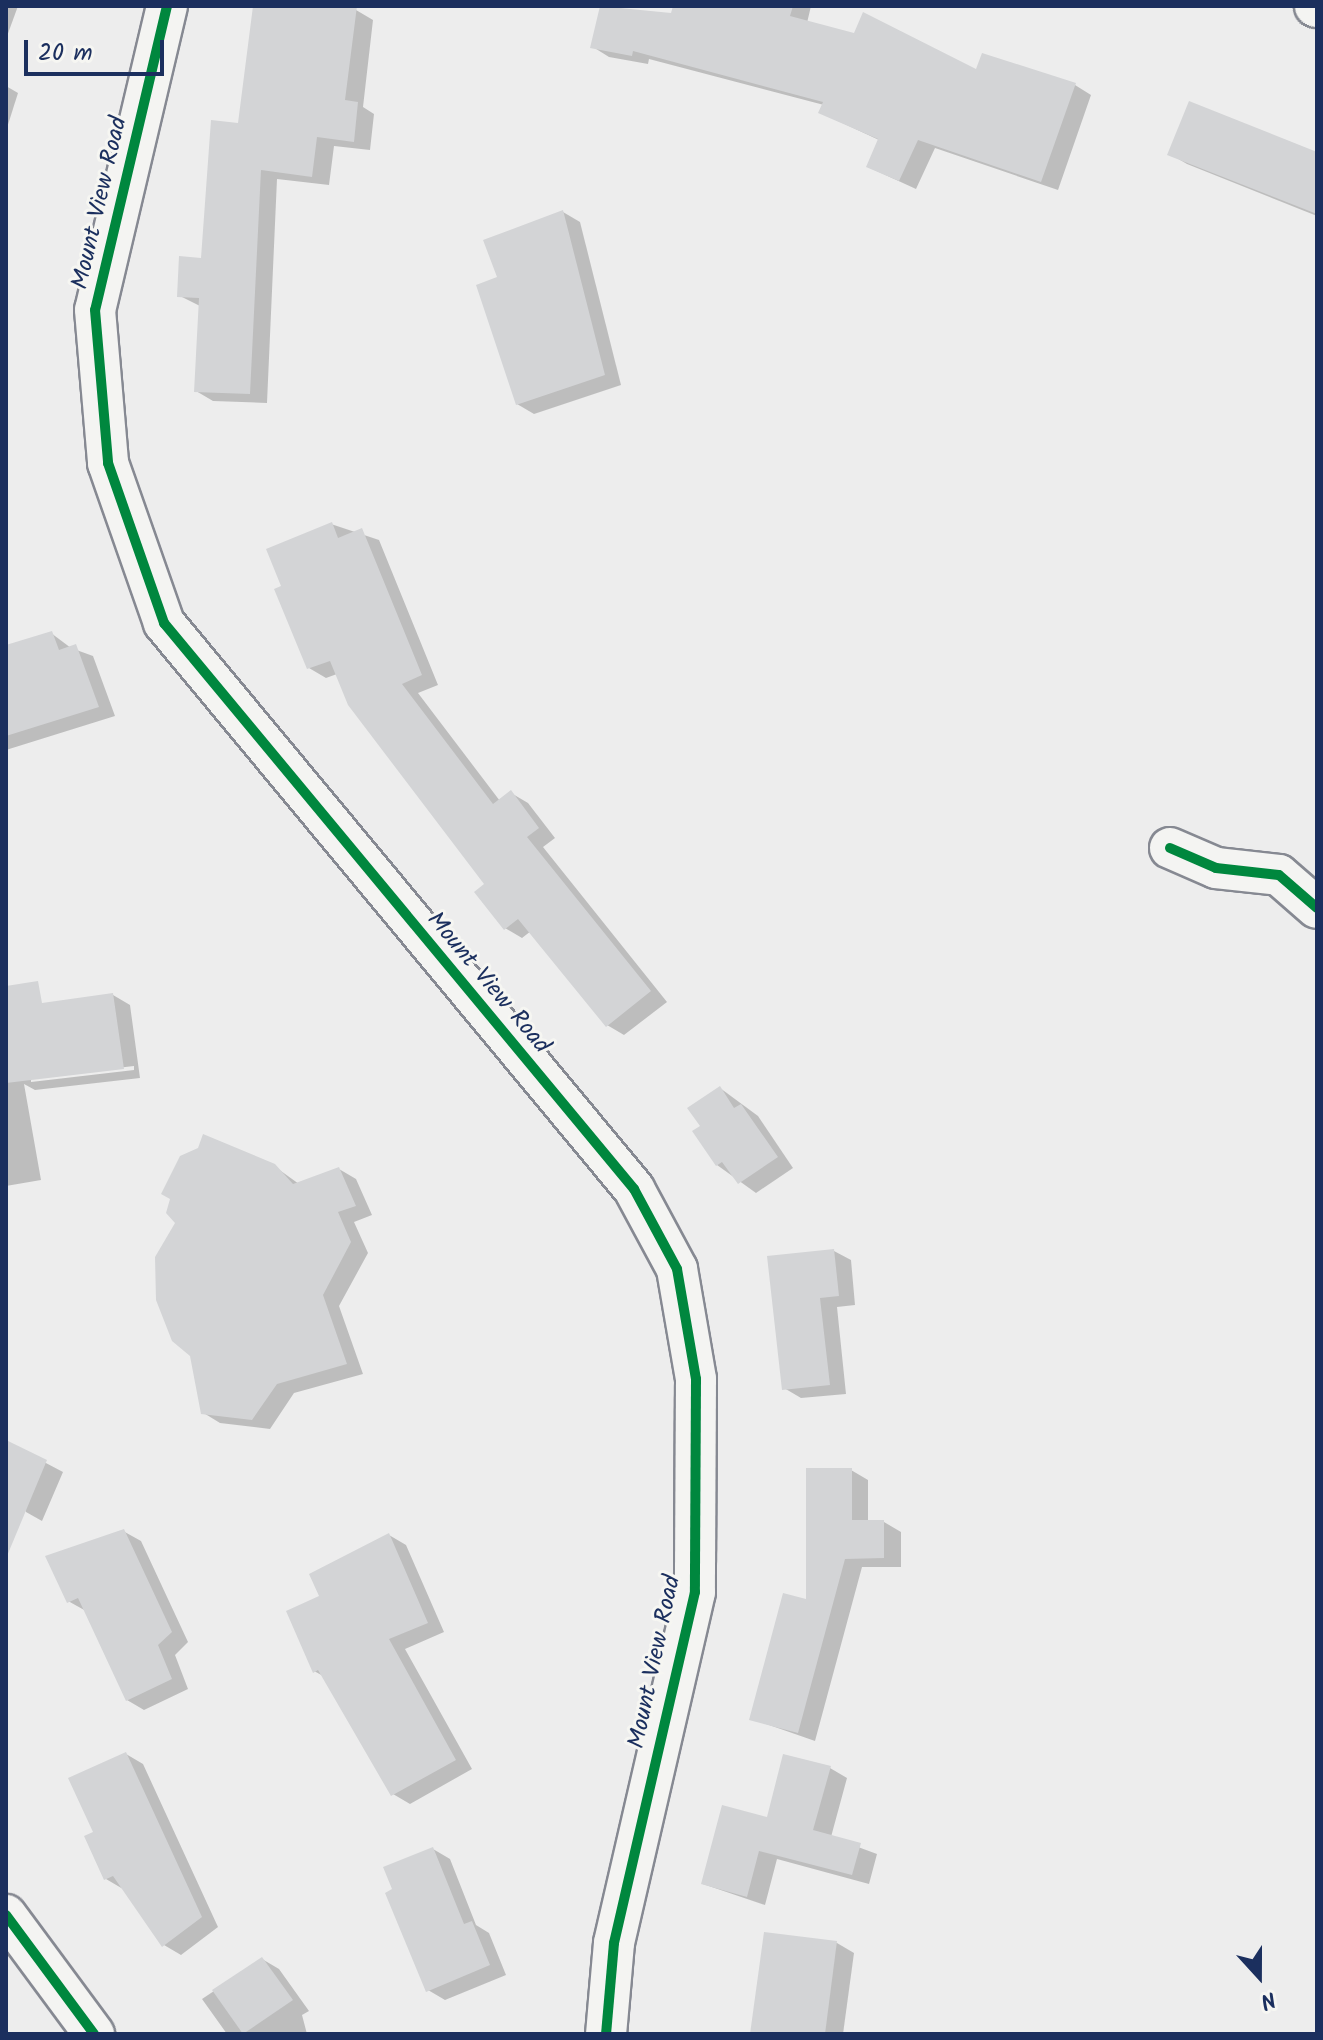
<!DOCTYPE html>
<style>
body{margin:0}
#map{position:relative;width:1323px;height:2040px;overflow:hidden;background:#ededed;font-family:Kalam,sans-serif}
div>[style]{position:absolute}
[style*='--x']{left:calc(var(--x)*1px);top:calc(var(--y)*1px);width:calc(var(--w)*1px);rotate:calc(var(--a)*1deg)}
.shadow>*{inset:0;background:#0003}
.building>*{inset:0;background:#d3d4d6}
.roads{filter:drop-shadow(2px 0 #868992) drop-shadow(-2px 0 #868992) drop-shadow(0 2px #868992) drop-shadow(0 -2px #868992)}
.street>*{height:40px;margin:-20px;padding:0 20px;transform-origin:20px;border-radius:20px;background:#f4f4f2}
.cycleway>*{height:10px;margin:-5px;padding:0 5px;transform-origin:5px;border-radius:5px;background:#00873e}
span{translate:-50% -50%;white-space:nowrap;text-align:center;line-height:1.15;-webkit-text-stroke:6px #f6f6f2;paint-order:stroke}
.street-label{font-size:24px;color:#1b2f5e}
.frame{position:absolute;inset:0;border:8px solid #1b2f5e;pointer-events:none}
.north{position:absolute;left:1219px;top:1936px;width:80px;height:80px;-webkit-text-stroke:6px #f6f6f2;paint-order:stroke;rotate:159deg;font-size:22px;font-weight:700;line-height:32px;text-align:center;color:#1b2f5e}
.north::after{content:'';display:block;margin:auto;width:28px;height:36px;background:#1b2f5e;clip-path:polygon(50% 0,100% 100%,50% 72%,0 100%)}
.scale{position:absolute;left:24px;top:40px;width:140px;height:36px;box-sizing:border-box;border:4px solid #1b2f5e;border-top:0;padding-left:10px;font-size:24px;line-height:28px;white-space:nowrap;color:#1b2f5e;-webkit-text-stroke:6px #f6f6f2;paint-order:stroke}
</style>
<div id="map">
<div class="shadow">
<i style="clip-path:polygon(6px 6px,18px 6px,6px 39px)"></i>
<i style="clip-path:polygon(255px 6px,327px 6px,356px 10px,373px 20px,363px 107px,374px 114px,370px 150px,334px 146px,329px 185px,277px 179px,267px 403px,213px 401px,196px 391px,200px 306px,180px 296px,202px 260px,240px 125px)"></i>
<i style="clip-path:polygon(602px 6px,672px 16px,675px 6px,811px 6px,807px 23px,978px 72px,1075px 85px,1091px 95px,1058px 190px,935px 148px,916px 189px,868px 167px,879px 140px,821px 113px,824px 105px,649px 59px,648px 64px,609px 57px,593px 47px)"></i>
<i style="clip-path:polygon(6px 86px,18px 93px,6px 131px)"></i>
<i style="clip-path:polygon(1170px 154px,1317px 157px,1317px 216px,1187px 164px)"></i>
<i style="clip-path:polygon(563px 212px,580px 222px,621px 385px,534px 414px,517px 404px,499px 278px)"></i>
<i style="clip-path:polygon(331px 524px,379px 540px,438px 685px,418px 693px,500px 801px,511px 793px,528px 803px,555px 838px,543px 847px,667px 1002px,624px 1035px,607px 1025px,531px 931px,522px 938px,505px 928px,487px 885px,337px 674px,326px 678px,309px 668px,284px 587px)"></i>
<i style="clip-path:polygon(51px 633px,71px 648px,93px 656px,115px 716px,6px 750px,6px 647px)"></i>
<i style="clip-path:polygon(evenodd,113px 995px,130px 1005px,140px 1078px,35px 1090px,24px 1084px,41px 1180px,6px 1186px,6px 1062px,113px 995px,134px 1066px,134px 1070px,31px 1082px,31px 1078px,134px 1066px)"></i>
<i style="clip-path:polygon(720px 1088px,758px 1116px,793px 1168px,756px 1193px,717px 1165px,702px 1126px)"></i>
<i style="clip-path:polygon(274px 1166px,299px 1184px,339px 1169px,356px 1179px,372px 1215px,354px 1222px,368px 1253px,339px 1306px,363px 1374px,294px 1393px,270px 1429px,220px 1423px,202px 1412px)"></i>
<i style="clip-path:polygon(834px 1251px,851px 1260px,855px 1305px,837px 1307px,846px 1394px,801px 1398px,784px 1388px)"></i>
<i style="clip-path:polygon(6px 1442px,63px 1472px,42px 1521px,26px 1512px,16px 1490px,6px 1509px)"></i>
<i style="clip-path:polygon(851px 1470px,868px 1480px,868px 1522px,884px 1522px,901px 1532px,901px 1567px,862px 1567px,815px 1741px,752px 1719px,808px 1602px)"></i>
<i style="clip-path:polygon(123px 1531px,141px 1541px,188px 1642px,175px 1655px,188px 1689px,144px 1710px,127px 1700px,86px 1611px,68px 1601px)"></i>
<i style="clip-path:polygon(389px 1535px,406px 1545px,444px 1632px,405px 1649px,472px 1769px,410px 1804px,393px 1794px,325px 1677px,314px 1671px,322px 1597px)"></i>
<i style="clip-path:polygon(126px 1754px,143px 1764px,218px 1927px,181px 1955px,164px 1945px,123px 1889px,106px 1879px)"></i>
<i style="clip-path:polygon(830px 1768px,847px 1778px,831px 1837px,877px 1854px,869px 1884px,777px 1859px,765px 1905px,703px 1884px)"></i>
<i style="clip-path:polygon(433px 1849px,450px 1859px,476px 1925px,489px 1933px,506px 1975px,445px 2000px,428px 1990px)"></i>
<i style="clip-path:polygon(766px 1934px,837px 1943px,854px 1953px,843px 2034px,752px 2034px)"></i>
<i style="clip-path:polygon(262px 1959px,279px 1969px,309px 2011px,302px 2015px,307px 2034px,227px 2034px,202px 1999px)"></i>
</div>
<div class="building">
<i style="clip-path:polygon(253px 6px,357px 6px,345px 100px,358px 102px,354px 142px,317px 137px,312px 177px,261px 170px,250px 394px,194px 392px,199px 298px,177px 297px,179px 256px,201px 258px,211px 120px,238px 123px)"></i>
<i style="clip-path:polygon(600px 6px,671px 13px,673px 6px,793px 6px,790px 16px,854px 33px,863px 12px,976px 69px,982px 53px,1076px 83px,1041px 182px,918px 140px,899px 181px,866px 167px,878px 139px,818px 113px,823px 102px,633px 51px,632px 56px,590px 48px)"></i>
<i style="clip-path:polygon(1189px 101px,1317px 152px,1317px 214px,1167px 155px)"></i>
<i style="clip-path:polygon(563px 210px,605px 375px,516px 405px,476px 285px,497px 277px,483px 240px)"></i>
<i style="clip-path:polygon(332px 522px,338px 538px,362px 528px,422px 675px,402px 684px,493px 804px,511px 790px,539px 828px,527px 837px,651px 991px,606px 1027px,518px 919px,504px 930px,474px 892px,484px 884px,348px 705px,330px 661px,307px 669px,274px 589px,281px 586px,266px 549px)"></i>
<i style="clip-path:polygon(52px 631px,59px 650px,76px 644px,99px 707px,6px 736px,6px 645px)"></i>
<i style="clip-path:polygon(38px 981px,42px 1003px,113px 993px,124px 1069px,6px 1083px,6px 986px)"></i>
<i style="clip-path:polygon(720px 1086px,734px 1108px,741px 1104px,778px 1157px,738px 1184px,722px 1162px,716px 1166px,692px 1131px,700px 1126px,687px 1108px)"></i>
<i style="clip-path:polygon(203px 1134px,275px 1164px,293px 1184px,339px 1167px,356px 1206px,338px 1212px,351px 1242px,323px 1295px,347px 1364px,277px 1384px,252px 1420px,201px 1414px,190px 1356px,172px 1341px,156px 1300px,155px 1257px,175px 1223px,166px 1213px,170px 1199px,161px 1194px,180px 1156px,198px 1148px)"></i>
<i style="clip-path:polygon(834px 1249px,839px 1296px,820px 1298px,830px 1385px,782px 1390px,767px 1256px)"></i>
<i style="clip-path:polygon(6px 1440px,47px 1460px,7px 1556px,6px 1556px)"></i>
<i style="clip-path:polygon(806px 1468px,852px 1468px,852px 1520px,884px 1520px,884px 1558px,845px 1559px,798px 1733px,749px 1720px,783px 1593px,806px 1599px)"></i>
<i style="clip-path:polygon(124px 1529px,172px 1632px,158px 1645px,172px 1679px,126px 1701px,78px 1598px,67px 1603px,45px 1556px)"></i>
<i style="clip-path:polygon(389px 1533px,428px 1623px,389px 1639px,456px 1760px,391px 1796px,318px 1670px,313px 1673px,286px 1611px,319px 1596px,309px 1574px)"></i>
<i style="clip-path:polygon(126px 1752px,202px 1917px,162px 1947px,113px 1876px,104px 1880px,84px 1836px,93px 1832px,68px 1778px)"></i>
<i style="clip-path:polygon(783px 1754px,831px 1766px,813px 1830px,861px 1843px,852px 1875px,759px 1851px,747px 1897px,701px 1884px,722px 1805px,767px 1817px)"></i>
<i style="clip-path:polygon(433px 1847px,464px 1924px,472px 1921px,490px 1965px,426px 1992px,385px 1893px,392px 1889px,383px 1867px)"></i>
<i style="clip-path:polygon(764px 1932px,837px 1941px,825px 2034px,750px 2034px)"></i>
<i style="clip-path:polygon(262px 1957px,293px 2000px,243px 2034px,212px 1990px)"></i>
</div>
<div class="roads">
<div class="street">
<i style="--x:167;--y:6;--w:312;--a:103.3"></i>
<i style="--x:95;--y:310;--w:154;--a:85.1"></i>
<i style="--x:108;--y:463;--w:170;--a:70.7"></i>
<i style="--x:164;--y:623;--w:736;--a:50.29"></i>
<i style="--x:634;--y:1189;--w:91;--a:61.7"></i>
<i style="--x:677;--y:1269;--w:112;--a:80.2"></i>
<i style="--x:696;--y:1379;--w:213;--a:90.3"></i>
<i style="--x:695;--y:1592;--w:360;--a:103"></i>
<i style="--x:614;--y:1943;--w:91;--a:95"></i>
<i style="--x:1315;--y:6;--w:2;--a:27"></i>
<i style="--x:1170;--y:848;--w:50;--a:23.5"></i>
<i style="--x:1216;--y:868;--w:63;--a:6.3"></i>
<i style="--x:1279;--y:875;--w:50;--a:41"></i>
<i style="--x:6;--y:1915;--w:148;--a:53.5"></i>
</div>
</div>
<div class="cycleway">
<i style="--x:167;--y:6;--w:312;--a:103.3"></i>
<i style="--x:95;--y:310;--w:154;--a:85.1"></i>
<i style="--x:108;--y:463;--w:170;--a:70.7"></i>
<i style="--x:164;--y:623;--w:736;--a:50.29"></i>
<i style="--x:634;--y:1189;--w:91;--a:61.7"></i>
<i style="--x:677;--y:1269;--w:112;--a:80.2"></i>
<i style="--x:696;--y:1379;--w:213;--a:90.3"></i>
<i style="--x:695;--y:1592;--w:360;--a:103"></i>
<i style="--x:614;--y:1943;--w:91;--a:95"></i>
<i style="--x:1170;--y:848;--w:50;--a:23.5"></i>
<i style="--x:1216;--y:868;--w:63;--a:6.3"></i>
<i style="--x:1279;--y:875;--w:50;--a:41"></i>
<i style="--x:6;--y:1915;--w:148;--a:53.5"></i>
</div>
<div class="street-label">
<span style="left:100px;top:203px;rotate:-77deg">Mount View Road</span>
<span style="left:488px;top:983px;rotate:50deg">Mount View Road</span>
<span style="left:655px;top:1662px;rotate:-78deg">Mount View Road</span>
</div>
<div class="frame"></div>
<div class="north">N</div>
<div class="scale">20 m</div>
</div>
